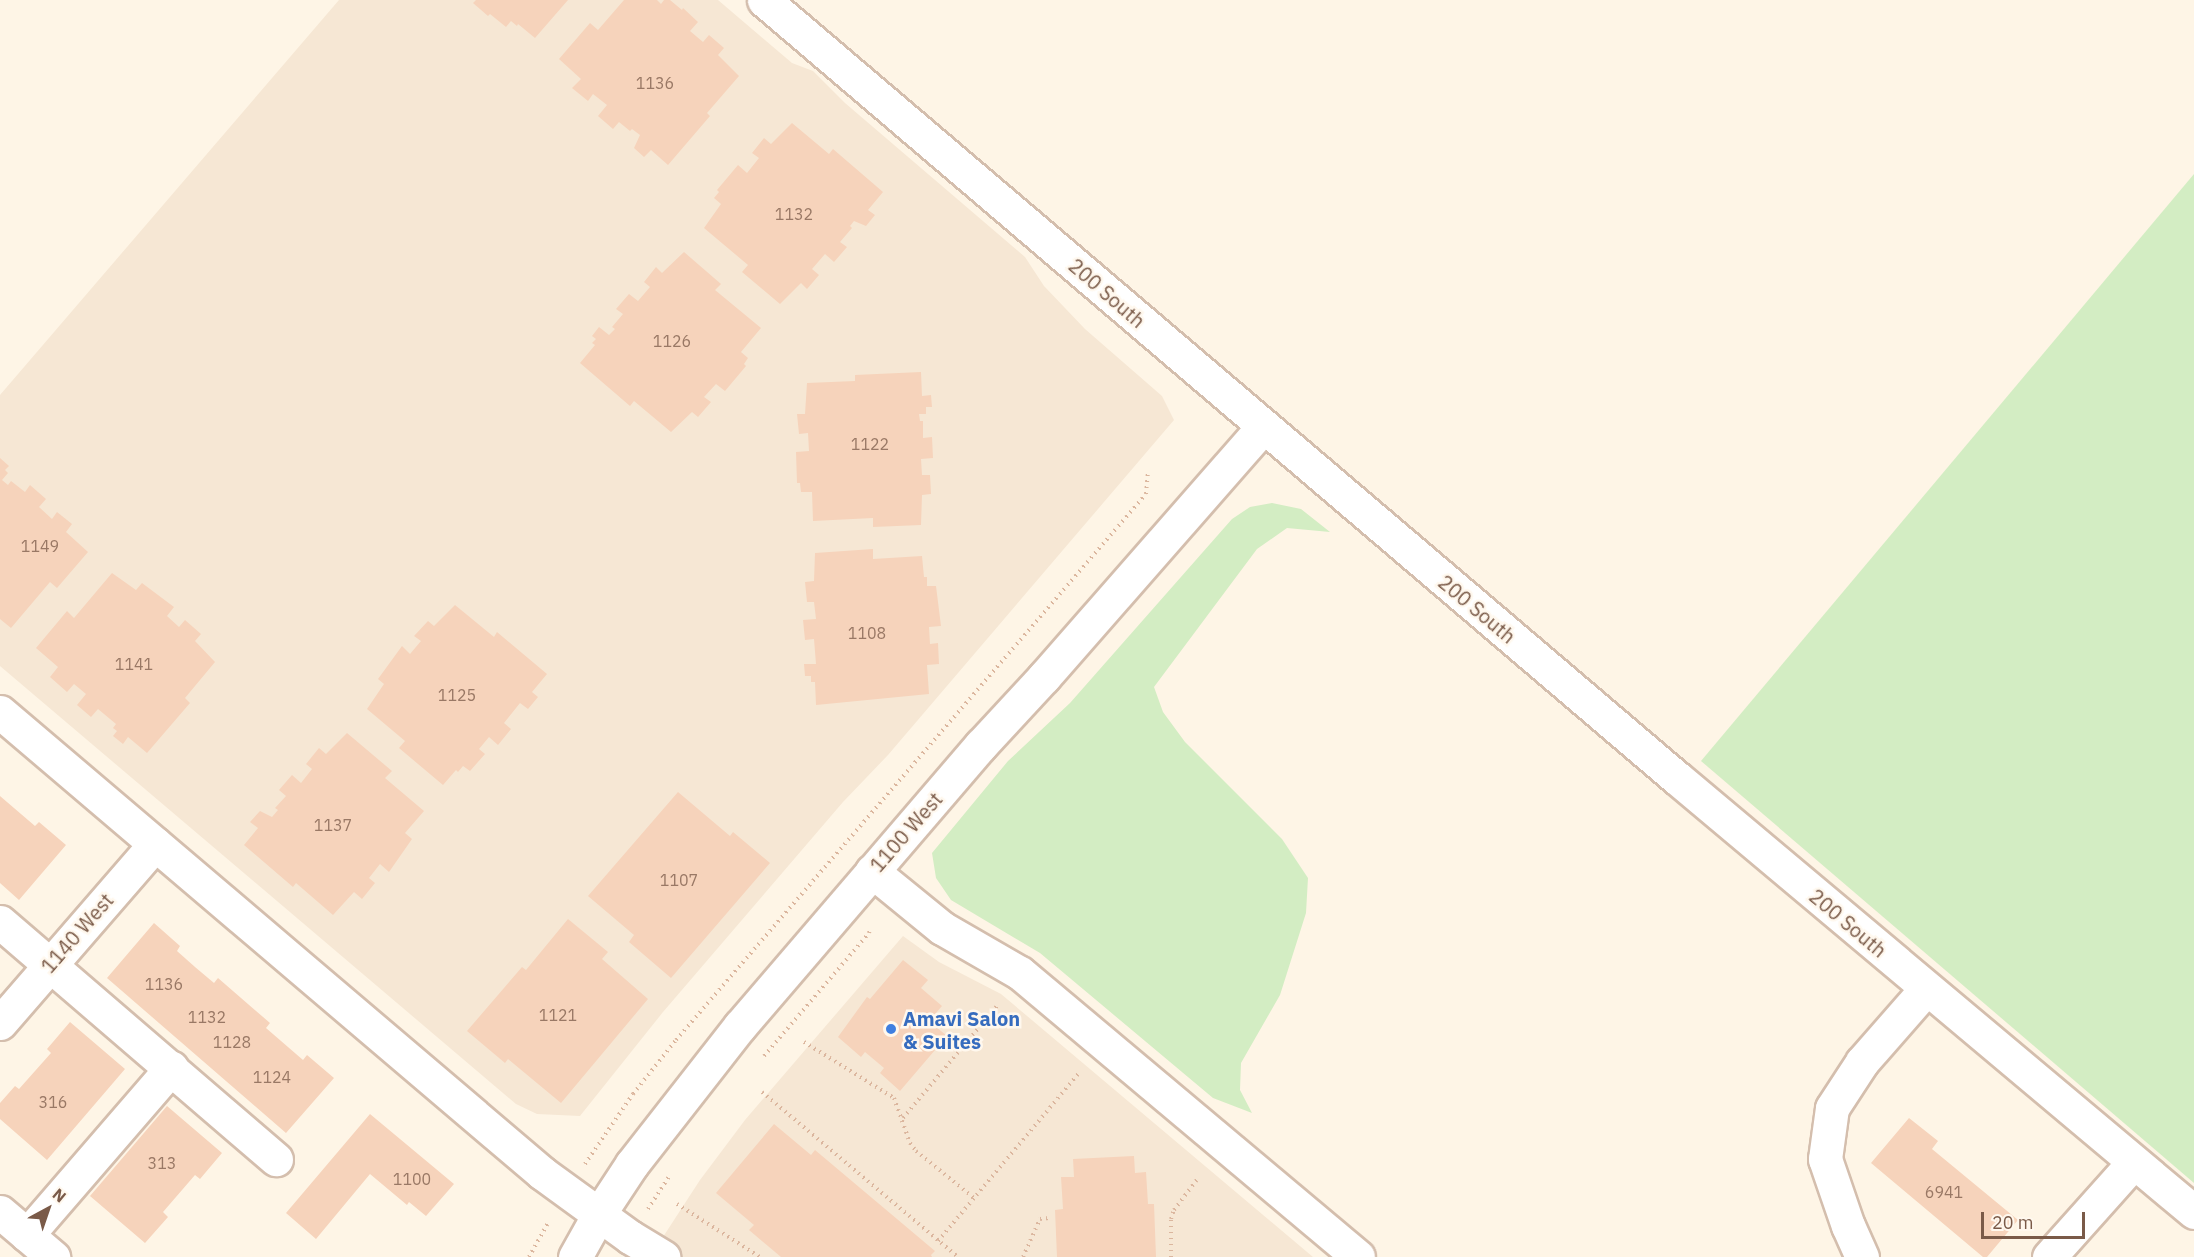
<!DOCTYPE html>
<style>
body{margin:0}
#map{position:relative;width:2194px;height:1257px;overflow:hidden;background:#fef5e6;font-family:"IBM Plex Sans",sans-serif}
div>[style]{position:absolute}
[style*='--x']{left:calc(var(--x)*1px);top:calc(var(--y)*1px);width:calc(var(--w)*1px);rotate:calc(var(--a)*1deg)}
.residential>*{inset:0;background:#f6e7d4}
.green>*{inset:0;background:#d3edc3}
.building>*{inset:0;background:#f6d3bb}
.path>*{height:4px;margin-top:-2px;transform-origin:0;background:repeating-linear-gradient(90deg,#dbb69e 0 1.5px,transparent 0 6px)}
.roads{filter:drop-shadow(2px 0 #d4bead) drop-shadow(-2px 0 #d4bead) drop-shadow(0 2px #d4bead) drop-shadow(0 -2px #d4bead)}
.minor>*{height:33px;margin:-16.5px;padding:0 16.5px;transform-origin:16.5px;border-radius:16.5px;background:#fff}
.dots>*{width:16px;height:16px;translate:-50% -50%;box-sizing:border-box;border:3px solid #fff8ee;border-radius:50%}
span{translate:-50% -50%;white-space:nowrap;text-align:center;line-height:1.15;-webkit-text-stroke:5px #fff8ee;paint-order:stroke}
.number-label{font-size:16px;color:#997865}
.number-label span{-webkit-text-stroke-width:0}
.street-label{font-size:20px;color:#7a5a48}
.shop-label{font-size:20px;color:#366cbe;font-weight:700}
.left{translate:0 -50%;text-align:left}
.north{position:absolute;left:18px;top:1179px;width:60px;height:60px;-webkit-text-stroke:4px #fff8ee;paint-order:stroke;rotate:40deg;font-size:16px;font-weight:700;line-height:24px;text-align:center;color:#7a5a48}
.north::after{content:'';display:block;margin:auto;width:21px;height:27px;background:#7a5a48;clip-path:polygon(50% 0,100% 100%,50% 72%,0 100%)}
.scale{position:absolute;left:1981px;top:1212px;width:104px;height:27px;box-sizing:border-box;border:3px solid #7a5a48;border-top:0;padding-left:8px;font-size:18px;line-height:21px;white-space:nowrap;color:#7a5a48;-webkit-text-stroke:4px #fff8ee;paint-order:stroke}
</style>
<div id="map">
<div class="residential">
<i style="clip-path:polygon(339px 0,718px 0,792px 63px,813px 71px,845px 103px,1025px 257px,1044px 286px,1085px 329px,1162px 396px,1174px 420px,888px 755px,843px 802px,663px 1012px,580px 1116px,537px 1114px,516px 1104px,0 666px,0 395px)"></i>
<i style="clip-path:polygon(903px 936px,939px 962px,1001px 994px,1313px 1257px,650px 1257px,700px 1180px,745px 1120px)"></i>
</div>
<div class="green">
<i style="clip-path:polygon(2194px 174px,2194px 1183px,1701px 761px)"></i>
<i style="clip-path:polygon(1272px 503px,1301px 509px,1330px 532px,1287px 528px,1257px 549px,1154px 687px,1163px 712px,1185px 742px,1282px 839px,1308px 878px,1306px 913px,1280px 995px,1241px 1063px,1240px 1090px,1252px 1113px,1213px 1098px,1040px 953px,951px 900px,936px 878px,932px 853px,1008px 761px,1070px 703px,1232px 519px,1250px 507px)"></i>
</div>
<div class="building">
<i style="clip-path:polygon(476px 0,568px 0,535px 38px,518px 24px,517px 26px,511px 21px,506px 27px,490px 14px,488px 16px,473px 3px)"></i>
<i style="clip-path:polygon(624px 0,657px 0,661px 4px,664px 0,670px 0,682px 10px,683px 8px,698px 22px,690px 31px,703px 42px,709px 35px,724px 48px,718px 55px,739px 76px,707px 113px,710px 116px,668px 165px,651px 150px,644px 157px,634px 148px,640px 135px,632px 129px,630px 131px,619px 122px,613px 129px,598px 116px,607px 105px,593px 94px,588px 101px,572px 88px,581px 79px,559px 59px,590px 23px,598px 30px)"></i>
<i style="clip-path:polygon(792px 123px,829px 154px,833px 149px,883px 192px,868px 210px,875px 215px,866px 226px,854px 221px,850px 226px,852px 228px,840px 242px,847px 247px,834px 262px,825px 254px,812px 269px,819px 275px,807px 289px,801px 283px,780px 304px,742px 272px,748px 265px,704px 228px,721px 204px,714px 198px,719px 192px,717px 190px,738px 165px,747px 173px,759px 158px,752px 153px,764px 138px,771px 144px)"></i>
<i style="clip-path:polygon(684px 252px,721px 284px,715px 290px,761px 328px,741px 352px,748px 358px,744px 364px,746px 366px,725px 391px,716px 384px,704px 397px,711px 402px,698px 417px,692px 412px,671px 432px,634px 401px,630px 406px,580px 363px,595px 345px,592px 343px,596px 339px,592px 336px,599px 327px,609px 335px,615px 329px,612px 327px,623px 314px,616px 309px,629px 294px,638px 301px,650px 287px,644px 282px,656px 267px,662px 273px)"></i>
<i style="clip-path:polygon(921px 372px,922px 396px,931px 395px,932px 407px,926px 407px,926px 414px,919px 414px,920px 421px,923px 421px,923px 438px,932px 437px,933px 458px,921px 459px,922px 475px,930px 475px,931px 494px,922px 495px,921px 525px,873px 527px,873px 518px,813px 521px,812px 492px,801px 492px,800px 483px,797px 483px,796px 452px,809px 451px,808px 433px,799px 434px,797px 414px,805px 414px,807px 383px,855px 381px,855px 375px)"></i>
<i style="clip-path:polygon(0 458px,9px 466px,5px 470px,8px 473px,2px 480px,8px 485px,11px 481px,25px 492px,30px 485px,46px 499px,39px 507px,52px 519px,57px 512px,72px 524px,66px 532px,88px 552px,57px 588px,50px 582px,11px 628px,0 619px)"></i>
<i style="clip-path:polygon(873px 549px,873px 559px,922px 556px,924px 577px,927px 577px,927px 586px,936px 586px,941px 626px,929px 627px,930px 644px,938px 643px,939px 664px,927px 665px,929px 694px,816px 705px,815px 682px,811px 682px,811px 676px,805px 676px,804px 664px,816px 664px,814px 639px,805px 640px,803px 620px,816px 619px,814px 602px,807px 602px,805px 582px,814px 581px,815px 553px)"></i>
<i style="clip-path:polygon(112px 573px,136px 590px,142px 583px,174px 607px,167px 616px,179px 627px,185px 620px,201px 634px,195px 641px,215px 662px,185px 698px,190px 703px,147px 753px,128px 737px,123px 744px,113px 736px,117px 731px,113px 728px,116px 724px,98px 709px,91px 717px,77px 705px,86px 694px,74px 684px,67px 692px,50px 677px,58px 667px,36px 648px,67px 611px,74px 618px)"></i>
<i style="clip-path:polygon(455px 605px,494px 637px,497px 632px,547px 674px,532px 692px,538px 697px,528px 709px,520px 703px,504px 723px,511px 729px,498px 745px,489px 737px,479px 749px,485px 754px,470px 771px,463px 766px,458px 772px,456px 770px,443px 785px,399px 748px,405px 741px,367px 709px,384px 684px,378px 679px,402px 646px,410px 654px,421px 641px,414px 636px,428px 621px,434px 626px)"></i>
<i style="clip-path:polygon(347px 733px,392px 771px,385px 778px,424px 811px,405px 833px,412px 839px,389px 872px,380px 864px,369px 878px,375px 883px,362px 899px,354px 892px,333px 915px,296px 883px,293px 887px,244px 845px,258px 828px,250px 822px,260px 811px,272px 817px,278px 810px,275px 808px,286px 796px,279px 790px,292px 775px,301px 783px,312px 769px,306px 764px,319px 748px,326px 754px)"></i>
<i style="clip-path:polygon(678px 792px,730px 836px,733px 832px,770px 863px,671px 978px,629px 942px,634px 935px,588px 896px)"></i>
<i style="clip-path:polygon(0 796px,35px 826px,39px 822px,66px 845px,19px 900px,0 883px)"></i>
<i style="clip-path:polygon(568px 919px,608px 952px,602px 959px,648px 999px,561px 1103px,508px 1059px,505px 1063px,467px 1031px,522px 967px,526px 970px)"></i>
<i style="clip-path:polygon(154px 923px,180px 946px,177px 951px,195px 967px,214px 983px,218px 978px,270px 1023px,266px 1028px,303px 1060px,307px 1055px,334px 1078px,286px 1133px,107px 978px)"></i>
<i style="clip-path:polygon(903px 960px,928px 980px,921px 988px,942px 1006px,929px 1021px,947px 1036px,900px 1091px,880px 1073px,884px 1068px,865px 1052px,861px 1057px,838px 1037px,867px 997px,870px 999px)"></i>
<i style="clip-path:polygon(70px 1022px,125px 1069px,47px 1160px,0 1119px,0 1103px,15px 1086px,19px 1089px,51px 1053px,47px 1049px)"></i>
<i style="clip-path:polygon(167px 1106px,222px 1153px,200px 1179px,195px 1175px,163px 1212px,168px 1217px,145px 1243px,90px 1196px)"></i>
<i style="clip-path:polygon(370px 1114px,454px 1184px,426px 1216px,409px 1202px,407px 1205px,370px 1174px,316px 1239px,286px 1213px)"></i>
<i style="clip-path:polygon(1909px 1118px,1938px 1141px,1932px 1149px,2018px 1220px,1987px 1257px,1983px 1257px,1871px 1163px)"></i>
<i style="clip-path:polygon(774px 1124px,811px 1155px,815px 1150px,935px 1251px,931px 1255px,932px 1257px,781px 1257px,749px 1230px,754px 1225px,716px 1193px)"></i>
<i style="clip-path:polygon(1134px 1156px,1135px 1173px,1146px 1172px,1148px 1204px,1154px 1204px,1156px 1257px,1057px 1257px,1055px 1210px,1063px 1209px,1061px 1177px,1074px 1177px,1073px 1159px)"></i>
</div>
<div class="path">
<i style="--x:804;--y:1042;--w:106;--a:31.9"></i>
<i style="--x:894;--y:1098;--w:48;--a:70.4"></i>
<i style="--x:910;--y:1143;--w:10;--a:53"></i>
<i style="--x:916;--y:1151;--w:75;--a:39"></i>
<i style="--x:764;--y:1056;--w:162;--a:-49.5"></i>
<i style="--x:869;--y:933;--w:4;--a:-76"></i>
<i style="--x:762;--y:1092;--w:256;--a:40.1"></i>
<i style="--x:903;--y:1118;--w:146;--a:-50"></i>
<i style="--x:585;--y:1164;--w:85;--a:-55.6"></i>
<i style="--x:633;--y:1094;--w:69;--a:-51.5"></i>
<i style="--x:676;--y:1040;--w:720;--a:-49.28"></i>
<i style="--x:1146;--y:494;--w:22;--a:-85"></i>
<i style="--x:677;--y:1204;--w:98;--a:32.6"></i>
<i style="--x:648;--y:1209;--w:40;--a:-57.1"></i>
<i style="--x:938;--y:1241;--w:218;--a:-50"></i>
<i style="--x:529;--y:1257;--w:41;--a:-60.9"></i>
<i style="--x:1023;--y:1257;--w:42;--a:-65.9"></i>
<i style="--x:1040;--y:1219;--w:9;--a:-6"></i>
<i style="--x:1171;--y:1257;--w:38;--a:-90"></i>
<i style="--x:1171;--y:1219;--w:9;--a:-72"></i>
<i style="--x:1174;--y:1210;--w:41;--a:-52.9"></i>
</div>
<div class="roads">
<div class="minor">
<i style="--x:764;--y:0;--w:1200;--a:40.44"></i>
<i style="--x:1677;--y:778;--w:675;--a:40.01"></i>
<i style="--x:0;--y:712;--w:712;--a:40.38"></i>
<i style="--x:542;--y:1173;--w:109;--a:36"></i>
<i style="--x:630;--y:1237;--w:39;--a:31"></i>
<i style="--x:872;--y:871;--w:90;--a:39.2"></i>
<i style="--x:942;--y:928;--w:90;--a:30"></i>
<i style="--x:1020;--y:973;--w:441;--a:40"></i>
<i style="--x:0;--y:922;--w:364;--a:40.7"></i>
<i style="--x:0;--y:1023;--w:237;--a:-49.1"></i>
<i style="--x:0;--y:1212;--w:70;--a:40.3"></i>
<i style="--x:27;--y:1235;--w:221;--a:-49.2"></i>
<i style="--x:575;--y:1257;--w:49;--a:-60.8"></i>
<i style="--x:599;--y:1214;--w:60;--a:-56.6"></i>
<i style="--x:632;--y:1164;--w:175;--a:-52"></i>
<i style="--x:740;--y:1026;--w:370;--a:-49.4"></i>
<i style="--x:981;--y:745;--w:93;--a:-47.2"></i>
<i style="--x:1044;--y:677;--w:332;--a:-48.8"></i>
<i style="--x:1862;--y:1257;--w:34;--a:-114"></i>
<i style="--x:1848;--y:1226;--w:71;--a:-108.9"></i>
<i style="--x:1825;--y:1159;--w:51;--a:-82.2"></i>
<i style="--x:1832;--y:1108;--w:55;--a:-56.9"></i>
<i style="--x:1862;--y:1062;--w:97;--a:-48.8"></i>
<i style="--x:2049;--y:1257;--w:127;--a:-48.2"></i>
</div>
</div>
<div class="dots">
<i style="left:891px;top:1029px;background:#3f7fe0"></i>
</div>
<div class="number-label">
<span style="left:655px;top:83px">1136</span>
<span style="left:794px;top:214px">1132</span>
<span style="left:672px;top:341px">1126</span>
<span style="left:870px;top:444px">1122</span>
<span style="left:40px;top:546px">1149</span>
<span style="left:867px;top:633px">1108</span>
<span style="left:134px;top:664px">1141</span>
<span style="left:457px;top:695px">1125</span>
<span style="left:333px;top:825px">1137</span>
<span style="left:679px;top:880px">1107</span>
<span style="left:164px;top:984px">1136</span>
<span style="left:558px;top:1015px">1121</span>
<span style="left:207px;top:1017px">1132</span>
<span style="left:232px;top:1042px">1128</span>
<span style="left:272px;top:1077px">1124</span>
<span style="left:53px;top:1102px">316</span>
<span style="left:162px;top:1163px">313</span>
<span style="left:412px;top:1179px">1100</span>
<span style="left:1944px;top:1192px">6941</span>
</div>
<div class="street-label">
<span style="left:1107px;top:293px;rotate:41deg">200 South</span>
<span style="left:1477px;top:609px;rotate:40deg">200 South</span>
<span style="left:906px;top:832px;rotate:-49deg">1100 West</span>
<span style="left:1848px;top:923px;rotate:40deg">200 South</span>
<span style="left:77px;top:933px;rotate:-49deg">1140 West</span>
</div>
<div class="shop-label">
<span class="left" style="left:903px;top:1030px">Amavi Salon<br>&amp; Suites</span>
</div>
<div class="north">N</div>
<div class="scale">20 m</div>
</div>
